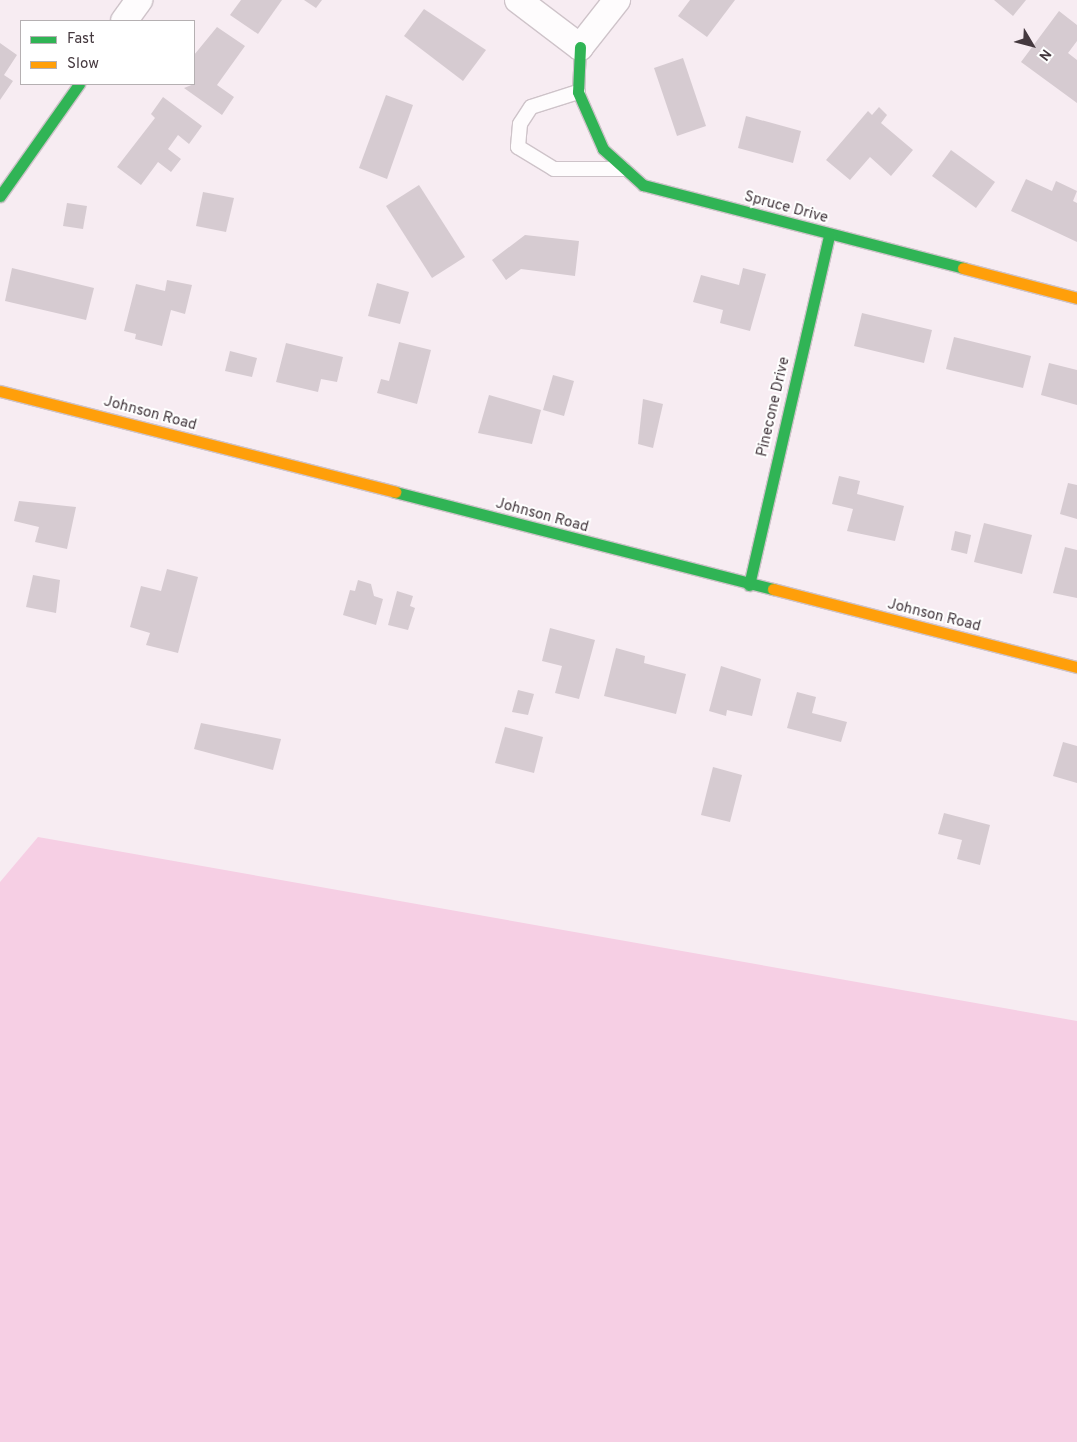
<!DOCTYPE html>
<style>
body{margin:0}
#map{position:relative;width:1077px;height:1442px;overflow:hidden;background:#f7ecf2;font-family:Overpass,sans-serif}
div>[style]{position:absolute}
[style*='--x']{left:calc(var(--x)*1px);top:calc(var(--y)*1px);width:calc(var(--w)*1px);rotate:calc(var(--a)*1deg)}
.green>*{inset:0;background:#f6cfe4}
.building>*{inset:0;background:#d6cbd1}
.roads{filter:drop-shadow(1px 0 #cec3c9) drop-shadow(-1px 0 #cec3c9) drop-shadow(0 1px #cec3c9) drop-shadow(0 -1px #cec3c9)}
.lane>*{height:14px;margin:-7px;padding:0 7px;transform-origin:7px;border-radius:7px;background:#fefcfd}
.street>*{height:26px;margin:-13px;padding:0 13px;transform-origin:13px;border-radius:13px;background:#fefcfd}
.fast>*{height:11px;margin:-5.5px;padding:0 5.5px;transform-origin:5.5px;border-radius:5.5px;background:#30b455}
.slow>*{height:11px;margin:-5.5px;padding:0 5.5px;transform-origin:5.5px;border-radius:5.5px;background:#ff9f0a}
span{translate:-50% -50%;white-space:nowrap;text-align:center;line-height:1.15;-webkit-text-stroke:4px #fff;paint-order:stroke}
.street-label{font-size:15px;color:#45393f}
.legend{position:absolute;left:20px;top:20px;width:175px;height:65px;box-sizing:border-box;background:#fff;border:1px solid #b5b0b2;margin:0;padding:6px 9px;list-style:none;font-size:15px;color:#45393f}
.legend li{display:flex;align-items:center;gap:10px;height:25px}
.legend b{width:25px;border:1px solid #b5b0b2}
.north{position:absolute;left:1007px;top:20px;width:50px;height:50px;-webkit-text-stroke:4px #fff;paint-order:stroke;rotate:127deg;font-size:14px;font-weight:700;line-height:20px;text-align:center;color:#45393f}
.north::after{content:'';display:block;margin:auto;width:18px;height:22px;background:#45393f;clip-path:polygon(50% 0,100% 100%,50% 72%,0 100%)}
</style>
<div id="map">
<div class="green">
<i style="clip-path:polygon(38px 837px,1077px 1021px,1077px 1442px,0 1442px,0 882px)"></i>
</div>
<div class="building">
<i style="clip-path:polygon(241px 0,282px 0,258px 34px,230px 15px)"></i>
<i style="clip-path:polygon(304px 0,322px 0,316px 8px)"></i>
<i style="clip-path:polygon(690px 0,735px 0,707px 37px,678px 16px)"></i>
<i style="clip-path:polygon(994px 0,1026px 0,1013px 16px)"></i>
<i style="clip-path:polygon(424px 9px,486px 50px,463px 81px,404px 36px)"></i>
<i style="clip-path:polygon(1059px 11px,1077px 25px,1077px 41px,1068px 53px,1077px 60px,1077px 103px,1021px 62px)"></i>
<i style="clip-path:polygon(217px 27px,245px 46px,217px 85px,234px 97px,222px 115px,184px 88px,194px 84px,194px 55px)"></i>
<i style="clip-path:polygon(0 43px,17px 55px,4px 75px,13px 81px,0 100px)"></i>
<i style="clip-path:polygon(683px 58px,706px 126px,677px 136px,654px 68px)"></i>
<i style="clip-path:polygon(386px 95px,413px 105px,387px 179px,359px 168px)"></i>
<i style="clip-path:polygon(163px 97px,202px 126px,189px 144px,178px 135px,168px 149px,181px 159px,171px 172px,158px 162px,141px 185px,117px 167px,155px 118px,151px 114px)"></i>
<i style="clip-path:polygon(879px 107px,887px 115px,881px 123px,913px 150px,891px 176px,870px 157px,850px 180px,826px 160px,868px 111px,872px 115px)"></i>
<i style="clip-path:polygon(746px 116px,801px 131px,793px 163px,738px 148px)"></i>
<i style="clip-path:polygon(951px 150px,995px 182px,976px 208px,932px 176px)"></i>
<i style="clip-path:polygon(1026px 179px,1052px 191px,1056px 181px,1077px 191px,1073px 201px,1077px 203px,1077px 242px,1011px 211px)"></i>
<i style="clip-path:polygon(419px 185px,465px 257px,432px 278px,386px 206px)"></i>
<i style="clip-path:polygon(203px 192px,234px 198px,226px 232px,196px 226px)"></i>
<i style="clip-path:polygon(67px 203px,87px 206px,83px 229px,63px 226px)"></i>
<i style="clip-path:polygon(525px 235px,579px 241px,575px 276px,521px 269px,506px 280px,492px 260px)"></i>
<i style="clip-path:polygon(12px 268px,94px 288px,86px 320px,5px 301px)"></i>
<i style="clip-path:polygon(743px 268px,766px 274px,750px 331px,720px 323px,723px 310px,693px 302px,701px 275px,739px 285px)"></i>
<i style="clip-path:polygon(167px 280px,192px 285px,185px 314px,171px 310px,162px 346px,135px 339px,136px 334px,124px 331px,136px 284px,165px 291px)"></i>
<i style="clip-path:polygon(377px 283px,409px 292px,400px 324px,368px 316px)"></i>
<i style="clip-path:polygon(862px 313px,932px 330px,924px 363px,854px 346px)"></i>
<i style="clip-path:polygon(954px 337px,1031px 356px,1023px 388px,946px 369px)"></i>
<i style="clip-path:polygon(399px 342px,431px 350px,417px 404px,377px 393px,381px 379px,389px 381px)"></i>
<i style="clip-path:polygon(286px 343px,343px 357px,337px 382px,321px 379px,318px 392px,276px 382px)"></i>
<i style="clip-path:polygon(230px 351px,257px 358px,252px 377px,225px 371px)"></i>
<i style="clip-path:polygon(1049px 363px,1077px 370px,1077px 405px,1041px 395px)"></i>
<i style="clip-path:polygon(553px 375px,574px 381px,564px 416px,543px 410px)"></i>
<i style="clip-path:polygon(489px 395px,541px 410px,532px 444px,478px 433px)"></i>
<i style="clip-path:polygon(643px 399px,663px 404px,653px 448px,638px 444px)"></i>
<i style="clip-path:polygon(839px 476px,860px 481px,857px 494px,904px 506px,895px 541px,847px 531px,853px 509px,832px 504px)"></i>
<i style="clip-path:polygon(1068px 483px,1077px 485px,1077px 519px,1060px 514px)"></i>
<i style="clip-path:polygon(19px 501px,76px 507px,67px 549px,35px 542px,39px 527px,14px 521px)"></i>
<i style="clip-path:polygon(984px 523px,1032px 535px,1022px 574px,974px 562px)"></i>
<i style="clip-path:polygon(955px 531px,971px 535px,967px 554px,951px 550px)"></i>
<i style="clip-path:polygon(1065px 547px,1077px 550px,1077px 598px,1053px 593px)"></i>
<i style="clip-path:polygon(167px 569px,198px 577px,178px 653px,146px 645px,150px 633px,130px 627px,141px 586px,161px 591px)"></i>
<i style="clip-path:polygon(33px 575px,60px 580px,56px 613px,26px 607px)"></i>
<i style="clip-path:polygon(358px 580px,371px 584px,374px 596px,383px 599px,376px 625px,343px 615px,350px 590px,355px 591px)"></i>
<i style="clip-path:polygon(397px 591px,413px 596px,410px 606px,415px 608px,408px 630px,388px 625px)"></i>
<i style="clip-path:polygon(550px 628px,595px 640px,579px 699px,555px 693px,562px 666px,542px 661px)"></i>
<i style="clip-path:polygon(616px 648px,645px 656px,644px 663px,686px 674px,676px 714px,604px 696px)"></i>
<i style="clip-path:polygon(721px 666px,761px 679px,752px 716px,727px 710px,726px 716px,709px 711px)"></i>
<i style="clip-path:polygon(518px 690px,534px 694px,528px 715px,512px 712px)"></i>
<i style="clip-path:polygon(797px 692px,816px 697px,812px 713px,847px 722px,841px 742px,787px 728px)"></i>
<i style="clip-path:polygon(201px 723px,281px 739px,273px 770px,194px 749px)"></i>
<i style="clip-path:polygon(505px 727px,543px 737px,534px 773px,495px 763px)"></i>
<i style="clip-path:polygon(1063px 742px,1077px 746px,1077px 783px,1053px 776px)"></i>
<i style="clip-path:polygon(713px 767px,742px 775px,730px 822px,701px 815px)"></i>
<i style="clip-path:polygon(944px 813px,990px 825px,980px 865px,957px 859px,962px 840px,938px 834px)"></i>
</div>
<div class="roads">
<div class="lane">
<i style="--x:578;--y:92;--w:49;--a:162.3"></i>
<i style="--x:531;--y:107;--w:20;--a:123"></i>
<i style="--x:520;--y:124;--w:23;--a:95"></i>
<i style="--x:518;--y:147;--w:42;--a:31.4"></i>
<i style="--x:554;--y:169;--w:69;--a:0"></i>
</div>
<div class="street">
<i style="--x:518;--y:0;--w:78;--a:37.2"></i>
<i style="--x:580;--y:47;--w:60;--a:-51.8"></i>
<i style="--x:124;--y:21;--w:26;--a:-54"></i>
</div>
<div class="fast">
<i style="--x:580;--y:47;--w:45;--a:92.5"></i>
<i style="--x:578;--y:92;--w:62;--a:66.3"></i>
<i style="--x:603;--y:149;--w:54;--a:42"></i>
<i style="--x:643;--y:185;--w:331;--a:14.5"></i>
<i style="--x:0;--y:196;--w:137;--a:-54.8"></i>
<i style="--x:395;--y:492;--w:390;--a:14.4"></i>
<i style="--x:749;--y:585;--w:359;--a:-77.1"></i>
</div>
<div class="slow">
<i style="--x:963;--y:268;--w:118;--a:14.7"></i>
<i style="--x:0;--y:391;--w:408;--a:14.3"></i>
<i style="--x:773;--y:589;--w:314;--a:14.4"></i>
</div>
</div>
<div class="street-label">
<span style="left:786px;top:208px;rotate:15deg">Spruce Drive</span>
<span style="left:774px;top:407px;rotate:-77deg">Pinecone Drive</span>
<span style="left:150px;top:414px;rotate:15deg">Johnson Road</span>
<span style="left:542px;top:516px;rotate:15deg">Johnson Road</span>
<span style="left:934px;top:616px;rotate:14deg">Johnson Road</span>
</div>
<ul class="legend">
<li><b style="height:6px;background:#30b455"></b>Fast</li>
<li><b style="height:6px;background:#ff9f0a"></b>Slow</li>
</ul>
<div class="north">N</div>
</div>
